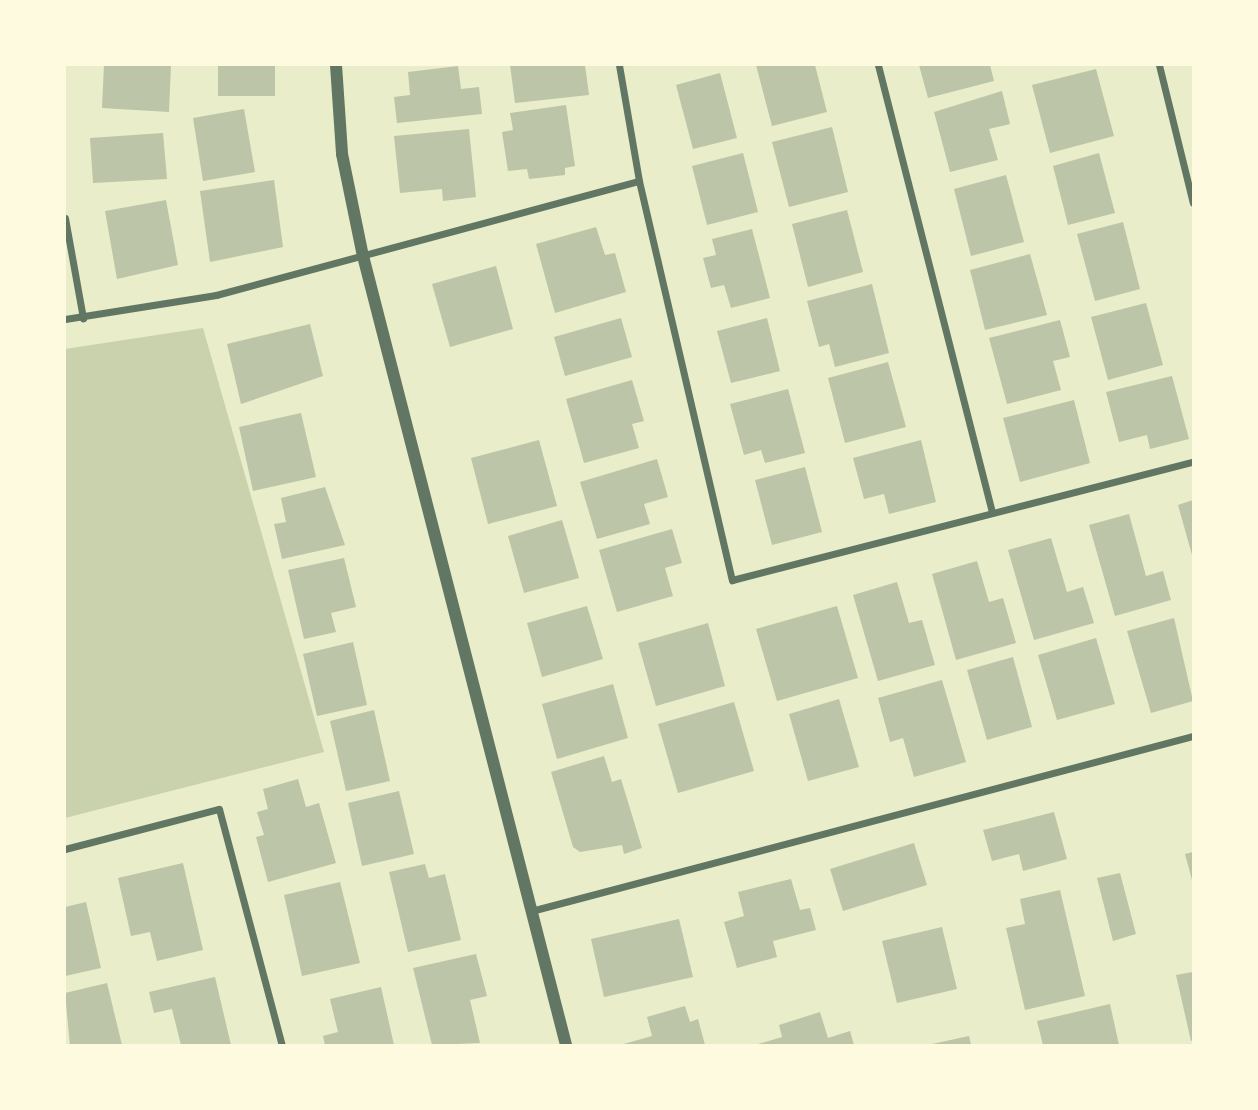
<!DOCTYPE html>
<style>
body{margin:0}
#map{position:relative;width:1258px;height:1110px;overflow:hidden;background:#e9edc9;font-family:"Exo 2",sans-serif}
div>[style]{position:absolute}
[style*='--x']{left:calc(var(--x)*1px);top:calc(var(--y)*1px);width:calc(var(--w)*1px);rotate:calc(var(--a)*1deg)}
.green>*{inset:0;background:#cad2ad}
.building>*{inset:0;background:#bcc5a7}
.minor>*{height:7px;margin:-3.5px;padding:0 3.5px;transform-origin:3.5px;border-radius:3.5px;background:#617663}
.tertiary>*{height:12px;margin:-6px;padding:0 6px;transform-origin:6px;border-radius:6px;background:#617663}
span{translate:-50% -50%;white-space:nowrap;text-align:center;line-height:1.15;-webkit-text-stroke:5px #fefae0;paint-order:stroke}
.frame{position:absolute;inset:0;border:66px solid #fefae0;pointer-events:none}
</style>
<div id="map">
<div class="green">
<i style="clip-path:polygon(203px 328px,324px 752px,65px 818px,65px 349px)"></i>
</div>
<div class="building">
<i style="clip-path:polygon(104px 65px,171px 65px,169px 112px,102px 108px)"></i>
<i style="clip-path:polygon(218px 65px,275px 65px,275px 96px,218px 96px)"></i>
<i style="clip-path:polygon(510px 65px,585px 65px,589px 95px,515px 103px)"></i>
<i style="clip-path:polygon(756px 65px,815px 65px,827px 112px,772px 126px)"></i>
<i style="clip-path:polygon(919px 65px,990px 65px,994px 81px,928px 98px)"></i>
<i style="clip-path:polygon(458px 66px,461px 89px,479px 87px,482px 114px,397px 123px,394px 97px,410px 95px,408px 72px)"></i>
<i style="clip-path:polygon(1096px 69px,1114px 136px,1050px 153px,1032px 85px)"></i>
<i style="clip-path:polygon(720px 73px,737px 138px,693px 149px,676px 85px)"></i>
<i style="clip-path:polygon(1002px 91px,1010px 124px,989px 129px,998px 160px,950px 172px,934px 112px)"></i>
<i style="clip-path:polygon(566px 105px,575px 166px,565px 168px,565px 175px,529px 179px,527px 169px,508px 171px,502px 132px,513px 130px,510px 113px)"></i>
<i style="clip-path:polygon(244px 109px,255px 172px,203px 181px,193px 118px)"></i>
<i style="clip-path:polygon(832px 127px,848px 192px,789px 207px,772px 142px)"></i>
<i style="clip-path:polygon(469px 129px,476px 197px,443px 201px,442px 189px,400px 193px,394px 136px)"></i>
<i style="clip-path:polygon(163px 133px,167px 179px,93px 183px,90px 138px)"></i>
<i style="clip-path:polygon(743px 153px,758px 212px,707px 225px,692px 166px)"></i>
<i style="clip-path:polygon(1099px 153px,1115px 213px,1068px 225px,1053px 166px)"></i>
<i style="clip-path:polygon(1006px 175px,1024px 242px,971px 256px,954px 189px)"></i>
<i style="clip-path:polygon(274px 180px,283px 247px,210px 262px,200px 191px)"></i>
<i style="clip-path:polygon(166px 200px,178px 265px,117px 279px,105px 211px)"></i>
<i style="clip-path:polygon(847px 210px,863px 272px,808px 287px,792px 224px)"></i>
<i style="clip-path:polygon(1123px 222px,1140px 289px,1095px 301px,1077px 234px)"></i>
<i style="clip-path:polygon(596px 227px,605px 255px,615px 253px,626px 292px,555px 313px,536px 244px)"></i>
<i style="clip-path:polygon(752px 229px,770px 298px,731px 308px,724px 285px,711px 288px,703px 258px,716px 255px,712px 239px)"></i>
<i style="clip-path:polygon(1030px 254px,1047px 315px,985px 330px,970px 270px)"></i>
<i style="clip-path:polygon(496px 266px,513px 329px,450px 347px,432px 284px)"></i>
<i style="clip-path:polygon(872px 284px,889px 353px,835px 367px,829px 344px,819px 347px,807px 301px)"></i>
<i style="clip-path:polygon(1146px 303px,1163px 365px,1108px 380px,1091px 317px)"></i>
<i style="clip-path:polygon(621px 318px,632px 357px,565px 376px,554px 337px)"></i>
<i style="clip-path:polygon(767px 318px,780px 371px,731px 383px,717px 331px)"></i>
<i style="clip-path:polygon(1060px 320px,1070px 357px,1053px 361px,1061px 390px,1007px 404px,989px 338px)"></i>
<i style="clip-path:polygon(310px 324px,323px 376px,241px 404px,227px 344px)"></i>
<i style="clip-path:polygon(888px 362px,906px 427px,845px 443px,828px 378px)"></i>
<i style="clip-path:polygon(1172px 376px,1189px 439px,1150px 449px,1147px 435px,1119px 442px,1106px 392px)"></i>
<i style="clip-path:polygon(632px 380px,644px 421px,632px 424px,639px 448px,584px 463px,566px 399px)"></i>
<i style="clip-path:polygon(788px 389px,805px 453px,765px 463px,761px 450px,744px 455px,730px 404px)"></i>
<i style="clip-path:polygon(1074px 400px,1090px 463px,1020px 482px,1003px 418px)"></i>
<i style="clip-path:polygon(301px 413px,316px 477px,253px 491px,239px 427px)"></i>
<i style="clip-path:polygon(539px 440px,557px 506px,488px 524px,471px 458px)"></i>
<i style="clip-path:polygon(921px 440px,936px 502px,889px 514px,884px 494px,864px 499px,853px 458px)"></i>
<i style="clip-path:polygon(657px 459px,668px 497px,644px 504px,650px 524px,597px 539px,580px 482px)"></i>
<i style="clip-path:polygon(805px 467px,822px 532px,772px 545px,755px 480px)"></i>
<i style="clip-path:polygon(325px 487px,345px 545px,282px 559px,274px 524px,286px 522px,281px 498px)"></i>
<i style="clip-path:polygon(1193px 500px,1193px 555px,1192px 555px,1178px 505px)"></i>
<i style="clip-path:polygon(1129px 514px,1146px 576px,1163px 571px,1171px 600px,1115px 616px,1089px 525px)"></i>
<i style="clip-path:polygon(562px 520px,579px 578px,524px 593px,508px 536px)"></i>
<i style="clip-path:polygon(672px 529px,682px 563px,665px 568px,673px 596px,617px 612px,599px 550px)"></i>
<i style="clip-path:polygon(1051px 538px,1067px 592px,1083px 587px,1094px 623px,1034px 640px,1008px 550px)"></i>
<i style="clip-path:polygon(344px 558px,356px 607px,331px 613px,336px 632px,304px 639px,288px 570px)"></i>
<i style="clip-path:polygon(977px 561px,989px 602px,1003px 598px,1016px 643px,956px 660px,932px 574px)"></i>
<i style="clip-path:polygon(897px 582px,909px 623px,922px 620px,935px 665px,878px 681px,853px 595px)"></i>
<i style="clip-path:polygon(587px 606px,603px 659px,542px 677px,527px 623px)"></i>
<i style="clip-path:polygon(837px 606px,858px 678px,777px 701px,756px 629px)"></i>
<i style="clip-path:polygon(1174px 618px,1193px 701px,1151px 713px,1127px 631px)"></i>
<i style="clip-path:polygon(708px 623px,725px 686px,656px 706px,638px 643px)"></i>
<i style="clip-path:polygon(1096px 638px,1115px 704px,1057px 720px,1038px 655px)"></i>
<i style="clip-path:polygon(353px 642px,367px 705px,317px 716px,303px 654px)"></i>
<i style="clip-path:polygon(1013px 657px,1032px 727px,987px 740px,967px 670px)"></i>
<i style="clip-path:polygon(942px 680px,966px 762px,914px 777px,903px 738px,890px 742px,878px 698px)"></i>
<i style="clip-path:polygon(613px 684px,628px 738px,557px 759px,542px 704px)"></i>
<i style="clip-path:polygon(839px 699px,859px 767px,808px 781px,789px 714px)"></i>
<i style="clip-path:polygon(734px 702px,754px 771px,678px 793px,658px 724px)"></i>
<i style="clip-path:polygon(374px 710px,390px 781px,346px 791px,330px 721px)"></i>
<i style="clip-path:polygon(604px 756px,612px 782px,621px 779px,642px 848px,624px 854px,622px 845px,580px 852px,573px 847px,551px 772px)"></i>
<i style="clip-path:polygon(298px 779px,306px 807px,319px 803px,336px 863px,268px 882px,256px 837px,264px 835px,257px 812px,268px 809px,263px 789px)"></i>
<i style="clip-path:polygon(399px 791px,414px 854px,362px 866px,348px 803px)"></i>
<i style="clip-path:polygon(1054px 812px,1067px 859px,1023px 871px,1019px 854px,992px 861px,983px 830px)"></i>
<i style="clip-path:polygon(914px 843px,927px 885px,843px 911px,830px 869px)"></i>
<i style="clip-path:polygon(1193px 852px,1193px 880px,1192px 880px,1185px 854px)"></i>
<i style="clip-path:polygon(183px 863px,203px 950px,157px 961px,150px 932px,131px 936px,118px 878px)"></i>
<i style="clip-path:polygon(425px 864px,429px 878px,445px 874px,461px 940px,408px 952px,389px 872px)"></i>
<i style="clip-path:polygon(1120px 873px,1136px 934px,1113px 941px,1097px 878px)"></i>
<i style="clip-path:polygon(791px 879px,800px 910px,810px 908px,816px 930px,773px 941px,777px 957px,737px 968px,724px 922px,744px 916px,738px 892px)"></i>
<i style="clip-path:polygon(340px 882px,360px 963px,302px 976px,284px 895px)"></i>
<i style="clip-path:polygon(1060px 890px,1085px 996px,1025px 1010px,1006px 928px,1025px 924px,1020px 899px)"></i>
<i style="clip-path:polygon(86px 902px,101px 968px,65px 976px,65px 907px)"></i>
<i style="clip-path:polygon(679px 919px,693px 977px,604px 997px,591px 939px)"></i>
<i style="clip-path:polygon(942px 927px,957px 989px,897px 1003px,882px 941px)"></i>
<i style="clip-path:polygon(476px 954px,487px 996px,470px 1000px,480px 1043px,432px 1045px,413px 968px)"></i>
<i style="clip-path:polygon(1193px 972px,1193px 1040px,1191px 1041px,1176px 975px)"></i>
<i style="clip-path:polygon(215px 977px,231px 1045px,181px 1045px,172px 1009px,154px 1013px,149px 992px)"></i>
<i style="clip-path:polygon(107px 983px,122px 1045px,70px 1045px,65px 993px)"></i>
<i style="clip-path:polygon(381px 987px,394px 1045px,325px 1045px,323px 1036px,338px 1032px,330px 999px)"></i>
<i style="clip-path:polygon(1110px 1004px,1119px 1045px,1043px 1045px,1037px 1021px)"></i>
<i style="clip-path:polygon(685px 1006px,690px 1022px,698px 1019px,705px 1045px,620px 1045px,652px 1036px,647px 1017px)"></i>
<i style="clip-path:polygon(820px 1012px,828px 1038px,850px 1031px,854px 1045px,755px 1045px,782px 1037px,779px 1025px)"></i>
<i style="clip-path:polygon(969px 1036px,971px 1045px,932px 1045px,932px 1044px)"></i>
</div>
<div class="minor">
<i style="--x:619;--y:65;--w:118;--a:80.2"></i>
<i style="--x:639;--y:181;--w:410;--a:76.9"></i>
<i style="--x:732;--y:580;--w:476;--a:-14.4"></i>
<i style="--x:878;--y:65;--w:462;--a:75.7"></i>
<i style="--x:1159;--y:65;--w:142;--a:76.2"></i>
<i style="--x:65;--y:218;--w:102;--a:79.8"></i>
<i style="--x:65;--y:319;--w:153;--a:-9"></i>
<i style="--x:216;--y:295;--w:438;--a:-15.1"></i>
<i style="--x:65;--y:849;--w:159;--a:-14.6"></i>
<i style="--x:219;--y:809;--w:244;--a:75.1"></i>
<i style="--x:531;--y:911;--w:685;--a:-14.81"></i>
</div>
<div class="tertiary">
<i style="--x:336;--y:65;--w:89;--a:86.1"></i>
<i style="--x:342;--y:154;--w:104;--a:78.4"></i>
<i style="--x:363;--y:256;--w:815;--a:75.57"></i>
</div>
<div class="frame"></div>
</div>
